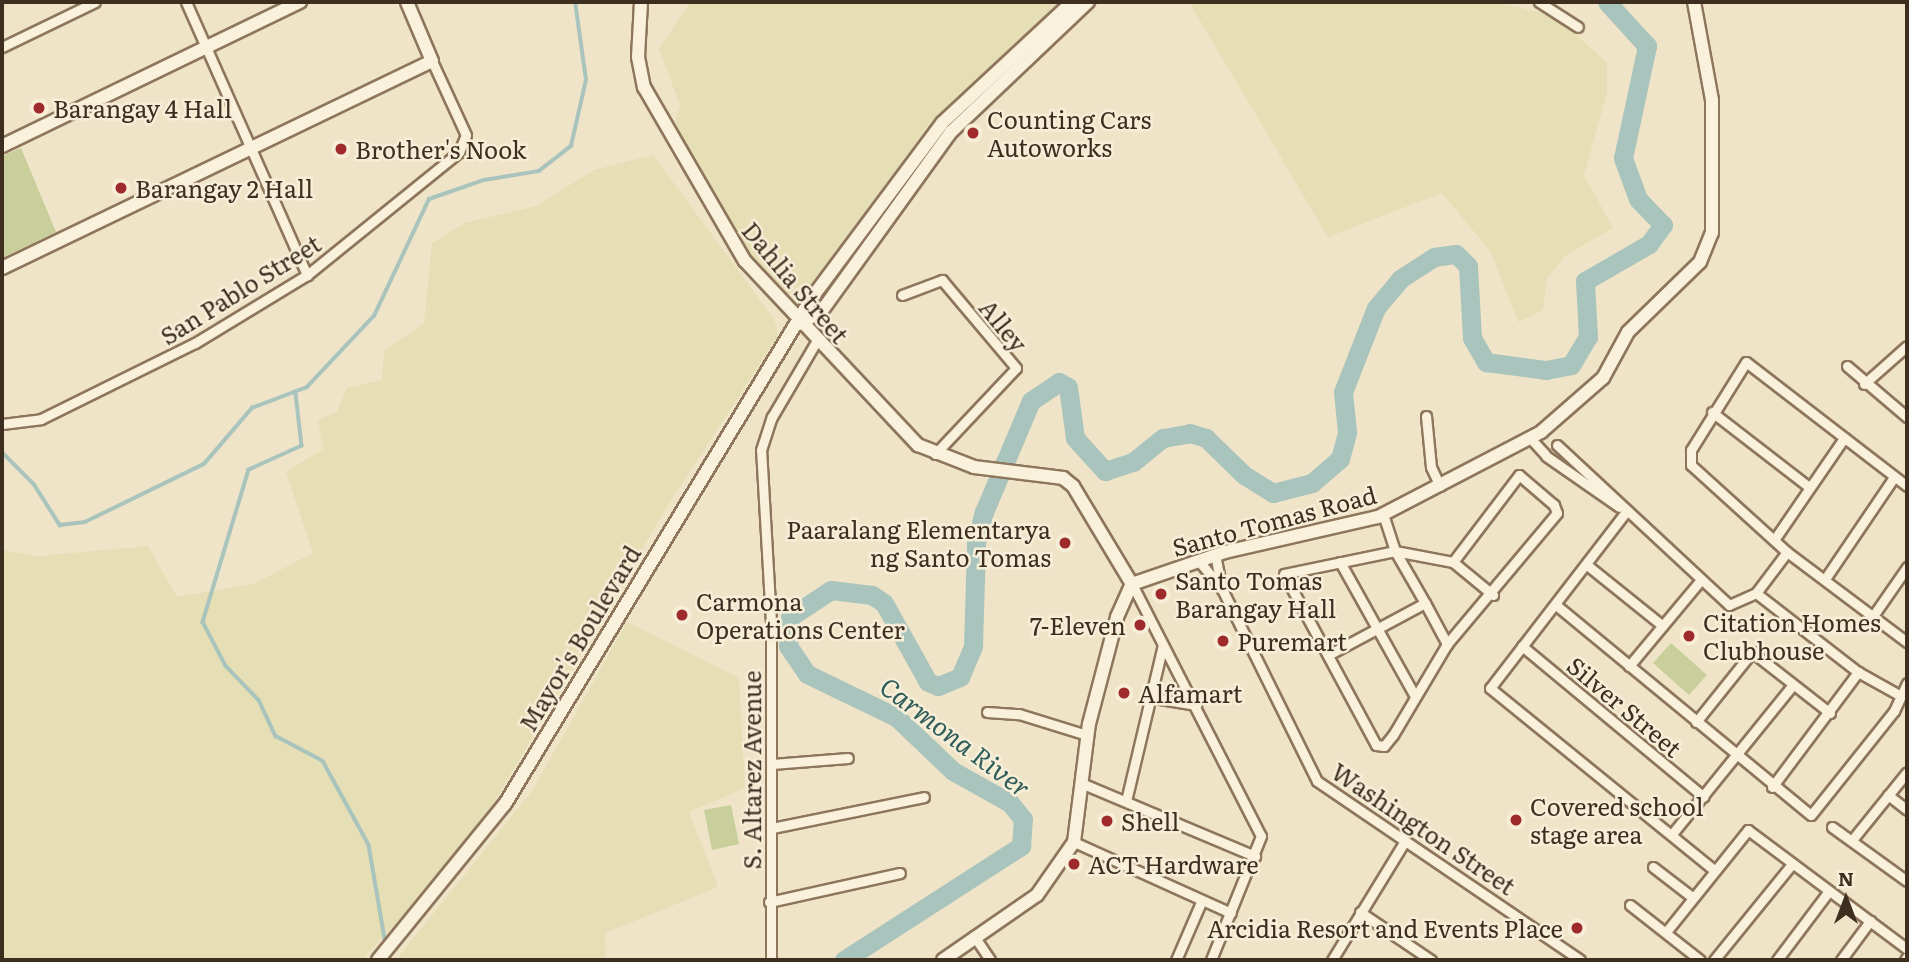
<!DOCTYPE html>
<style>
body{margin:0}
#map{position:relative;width:1909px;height:962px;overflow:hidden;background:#f0e4c8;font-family:Literata,serif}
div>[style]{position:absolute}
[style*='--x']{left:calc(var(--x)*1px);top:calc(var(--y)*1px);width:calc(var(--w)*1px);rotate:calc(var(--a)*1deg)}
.farmland>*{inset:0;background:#e6deb5}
.green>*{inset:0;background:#c9cf9b}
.stream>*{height:3.5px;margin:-1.75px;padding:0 1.75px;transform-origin:1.75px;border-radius:1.75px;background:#a9c4bc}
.river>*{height:19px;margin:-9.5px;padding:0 9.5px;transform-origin:9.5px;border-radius:9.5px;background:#a9c4bc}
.roads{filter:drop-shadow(2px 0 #8d765c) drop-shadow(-2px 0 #8d765c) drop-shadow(0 2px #8d765c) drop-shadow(0 -2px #8d765c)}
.street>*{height:9px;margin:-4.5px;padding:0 4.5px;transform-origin:4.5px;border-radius:4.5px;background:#faf1dc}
.secondary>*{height:12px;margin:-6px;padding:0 6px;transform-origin:6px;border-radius:6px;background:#faf1dc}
.dots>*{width:19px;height:19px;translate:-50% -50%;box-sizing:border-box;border:4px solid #f7eed8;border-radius:50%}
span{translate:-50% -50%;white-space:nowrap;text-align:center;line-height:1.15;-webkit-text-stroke:5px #f7eed8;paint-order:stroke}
.poi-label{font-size:24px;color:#3d2e20}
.left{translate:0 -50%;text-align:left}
.right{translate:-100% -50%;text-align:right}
.street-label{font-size:24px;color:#3d2e20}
.water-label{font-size:26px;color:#2f5d5a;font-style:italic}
.frame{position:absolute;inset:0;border:4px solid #3d2e20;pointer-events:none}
.north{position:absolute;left:1811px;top:864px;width:70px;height:70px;-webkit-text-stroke:5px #f7eed8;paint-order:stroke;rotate:0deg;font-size:19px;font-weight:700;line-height:28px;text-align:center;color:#3d2e20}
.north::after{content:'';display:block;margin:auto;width:24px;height:32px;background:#3d2e20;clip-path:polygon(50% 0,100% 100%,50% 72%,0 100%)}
</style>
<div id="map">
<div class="farmland">
<i style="clip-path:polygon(690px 2px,1064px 2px,922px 134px,788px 316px,706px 197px,674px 127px,680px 105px,659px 49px)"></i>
<i style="clip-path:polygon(1189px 2px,1495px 2px,1556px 16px,1607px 63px,1607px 93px,1584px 175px,1613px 228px,1565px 256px,1547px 278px,1543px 310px,1518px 322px,1491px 252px,1442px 193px,1328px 237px)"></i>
<i style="clip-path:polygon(653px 155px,774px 319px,778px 336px,667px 507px,494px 803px,413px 904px,362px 960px,2px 960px,2px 550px,39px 556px,148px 546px,177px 597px,253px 584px,313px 553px,286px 472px,323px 449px,318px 420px,337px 412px,347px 388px,382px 380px,384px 351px,424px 323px,432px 243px,465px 223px,536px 206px,594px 170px)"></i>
<i style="clip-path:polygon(627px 622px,739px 678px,745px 788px,689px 812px,718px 887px,605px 933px,606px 960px,396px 960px,532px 791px)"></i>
</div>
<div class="green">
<i style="clip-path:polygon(21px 148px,56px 232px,2px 258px,2px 156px)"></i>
<i style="clip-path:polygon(1671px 643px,1707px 675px,1689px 695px,1653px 663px)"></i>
<i style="clip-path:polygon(731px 805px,739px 844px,712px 850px,704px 810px)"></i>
</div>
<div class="stream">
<i style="--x:296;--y:394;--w:52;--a:83.4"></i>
<i style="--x:302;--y:446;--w:58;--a:155.6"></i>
<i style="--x:249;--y:470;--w:159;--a:106.8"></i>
<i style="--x:203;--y:622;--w:50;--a:62.4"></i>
<i style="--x:226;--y:666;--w:47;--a:45.9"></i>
<i style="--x:259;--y:700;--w:40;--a:65"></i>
<i style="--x:276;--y:736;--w:53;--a:28"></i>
<i style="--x:323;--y:761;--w:96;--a:61.3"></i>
<i style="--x:369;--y:845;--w:100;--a:80.3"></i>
<i style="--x:2;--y:452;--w:45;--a:45"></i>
<i style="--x:34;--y:484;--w:49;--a:57.6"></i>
<i style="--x:60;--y:525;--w:25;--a:-7"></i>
<i style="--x:85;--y:522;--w:132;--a:-26"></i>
<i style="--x:204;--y:464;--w:74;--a:-49.4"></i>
<i style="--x:252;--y:408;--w:59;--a:-20.9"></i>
<i style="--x:307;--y:387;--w:98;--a:-46.7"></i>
<i style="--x:374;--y:316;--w:129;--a:-64.8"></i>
<i style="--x:429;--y:199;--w:58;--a:-19.1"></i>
<i style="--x:484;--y:180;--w:56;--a:-9.3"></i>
<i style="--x:539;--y:171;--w:41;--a:-38"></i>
<i style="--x:571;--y:146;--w:68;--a:-77.2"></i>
<i style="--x:586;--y:80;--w:79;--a:-98"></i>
</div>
<div class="river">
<i style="--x:844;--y:960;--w:211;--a:-32.8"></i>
<i style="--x:1021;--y:846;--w:27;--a:-86"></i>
<i style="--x:1023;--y:819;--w:21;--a:-129"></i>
<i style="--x:1010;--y:803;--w:65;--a:-150.7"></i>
<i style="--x:953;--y:771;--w:79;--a:-136.5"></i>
<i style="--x:896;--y:717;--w:99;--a:-154.2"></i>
<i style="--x:807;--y:674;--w:34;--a:-124"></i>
<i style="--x:788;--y:646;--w:29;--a:-86"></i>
<i style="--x:790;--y:617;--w:49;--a:-33.4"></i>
<i style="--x:831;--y:590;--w:41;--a:7"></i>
<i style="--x:872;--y:595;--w:14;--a:34"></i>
<i style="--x:884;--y:603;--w:90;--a:60.9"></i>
<i style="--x:928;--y:682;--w:11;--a:22"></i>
<i style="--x:938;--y:686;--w:24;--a:-22"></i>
<i style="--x:960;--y:677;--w:34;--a:-67"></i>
<i style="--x:973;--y:646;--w:103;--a:-88.3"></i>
<i style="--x:976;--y:543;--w:32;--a:-76"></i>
<i style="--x:984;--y:512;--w:121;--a:-67.1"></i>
<i style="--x:1031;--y:401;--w:34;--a:-34"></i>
<i style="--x:1059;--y:382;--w:10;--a:29"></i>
<i style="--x:1068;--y:387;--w:51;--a:82.2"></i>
<i style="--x:1075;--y:438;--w:45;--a:47.7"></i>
<i style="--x:1105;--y:471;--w:29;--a:-18"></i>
<i style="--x:1133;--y:462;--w:38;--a:-39"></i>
<i style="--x:1163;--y:438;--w:27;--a:-10"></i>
<i style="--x:1190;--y:433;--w:17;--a:17"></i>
<i style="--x:1206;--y:438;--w:53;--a:44.2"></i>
<i style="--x:1244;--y:475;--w:34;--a:32"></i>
<i style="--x:1273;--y:493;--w:40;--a:-14.4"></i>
<i style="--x:1312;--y:483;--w:37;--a:-41"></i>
<i style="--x:1340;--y:459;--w:28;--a:-75"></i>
<i style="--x:1347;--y:432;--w:40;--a:-95.7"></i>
<i style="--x:1343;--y:392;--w:90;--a:-68.6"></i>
<i style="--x:1376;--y:308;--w:38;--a:-50"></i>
<i style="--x:1400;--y:279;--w:40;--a:-32.9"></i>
<i style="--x:1434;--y:257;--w:22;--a:-8"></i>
<i style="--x:1456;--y:254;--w:17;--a:45"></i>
<i style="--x:1468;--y:266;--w:72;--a:86.8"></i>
<i style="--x:1472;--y:338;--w:28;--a:60"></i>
<i style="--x:1486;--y:362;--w:61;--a:7.6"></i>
<i style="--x:1546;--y:370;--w:25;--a:-11"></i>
<i style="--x:1571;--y:365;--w:33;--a:-59"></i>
<i style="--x:1588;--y:337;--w:56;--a:-93.1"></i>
<i style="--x:1585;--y:281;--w:74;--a:-30"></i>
<i style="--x:1649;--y:244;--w:24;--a:-54"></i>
<i style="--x:1663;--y:225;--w:36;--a:-134"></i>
<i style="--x:1638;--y:199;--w:44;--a:-110.1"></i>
<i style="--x:1623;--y:158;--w:115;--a:-77.9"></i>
<i style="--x:1647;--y:46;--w:59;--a:-132.3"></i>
</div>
<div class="roads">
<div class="street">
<i style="--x:186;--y:2;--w:299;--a:66.1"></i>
<i style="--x:1539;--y:2;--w:46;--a:32.7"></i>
<i style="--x:2;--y:47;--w:103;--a:-25.8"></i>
<i style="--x:902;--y:295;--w:43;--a:-20.6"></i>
<i style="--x:942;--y:280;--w:115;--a:49.9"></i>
<i style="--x:1016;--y:368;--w:118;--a:133.3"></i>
<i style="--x:1847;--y:366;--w:79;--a:40.4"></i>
<i style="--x:1864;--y:384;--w:57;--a:-41.5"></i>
<i style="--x:1712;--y:412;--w:123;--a:37.7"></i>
<i style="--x:1426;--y:416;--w:51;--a:84.4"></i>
<i style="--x:1431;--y:467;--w:21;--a:65"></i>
<i style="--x:2;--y:424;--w:39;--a:-7"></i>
<i style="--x:41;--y:419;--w:172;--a:-26.3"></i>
<i style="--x:195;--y:343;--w:131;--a:-31.3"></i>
<i style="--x:307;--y:275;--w:196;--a:-39"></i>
<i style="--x:459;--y:152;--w:18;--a:-68"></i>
<i style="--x:466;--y:135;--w:81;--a:-114.7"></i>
<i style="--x:1530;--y:438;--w:22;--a:47"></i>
<i style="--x:1557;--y:445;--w:235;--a:42.9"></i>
<i style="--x:1729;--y:605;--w:30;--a:-24"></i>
<i style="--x:1756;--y:593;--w:51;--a:-52.9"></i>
<i style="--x:1546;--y:456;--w:89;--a:34.9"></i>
<i style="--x:1907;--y:486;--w:203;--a:-142.4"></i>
<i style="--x:1746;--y:362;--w:104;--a:122"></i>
<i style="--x:1691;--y:450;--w:15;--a:90"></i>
<i style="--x:1691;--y:465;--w:130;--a:42.2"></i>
<i style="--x:1787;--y:552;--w:150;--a:36.9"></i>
<i style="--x:1625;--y:513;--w:221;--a:127.6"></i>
<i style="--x:1490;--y:688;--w:287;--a:39.1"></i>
<i style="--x:1383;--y:514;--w:39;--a:72"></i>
<i style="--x:1395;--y:551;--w:113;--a:168.3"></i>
<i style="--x:1284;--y:574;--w:194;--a:61.7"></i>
<i style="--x:1376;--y:745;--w:8;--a:7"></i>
<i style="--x:1384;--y:746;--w:14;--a:-51"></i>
<i style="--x:1393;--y:735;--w:106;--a:-59.3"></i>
<i style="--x:1447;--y:644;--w:171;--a:-50"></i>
<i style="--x:1557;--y:513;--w:9;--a:-111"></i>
<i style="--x:1554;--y:505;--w:46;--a:-139.4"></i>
<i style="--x:1519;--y:475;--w:109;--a:127.2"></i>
<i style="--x:1774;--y:540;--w:124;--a:-55.5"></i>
<i style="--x:1395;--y:551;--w:59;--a:10.7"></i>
<i style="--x:1453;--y:562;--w:52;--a:39.5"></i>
<i style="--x:1215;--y:554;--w:36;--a:79"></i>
<i style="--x:1198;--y:560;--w:38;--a:50"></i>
<i style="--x:1222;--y:589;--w:214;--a:63.7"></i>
<i style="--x:1317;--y:781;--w:318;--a:34.2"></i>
<i style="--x:1340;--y:562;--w:154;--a:60.8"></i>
<i style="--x:1587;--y:565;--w:97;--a:38.8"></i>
<i style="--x:1825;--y:579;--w:123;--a:-55.9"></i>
<i style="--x:1132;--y:584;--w:283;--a:62.9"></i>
<i style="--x:1261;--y:836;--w:134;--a:112"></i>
<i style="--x:1756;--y:593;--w:129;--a:37.8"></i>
<i style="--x:1858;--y:672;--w:49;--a:29.2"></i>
<i style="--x:1425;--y:603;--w:47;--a:61.8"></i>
<i style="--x:1556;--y:605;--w:330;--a:39.5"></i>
<i style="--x:1811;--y:815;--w:133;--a:-51.4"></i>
<i style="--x:1894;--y:711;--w:31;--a:-65"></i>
<i style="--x:1873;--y:616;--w:60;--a:-55.2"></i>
<i style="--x:1522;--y:646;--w:236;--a:39.7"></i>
<i style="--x:1328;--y:655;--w:110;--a:-28.2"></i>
<i style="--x:1425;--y:603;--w:60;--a:-120"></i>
<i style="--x:1629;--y:666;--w:109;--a:-50.2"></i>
<i style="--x:1148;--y:697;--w:49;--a:9.5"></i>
<i style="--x:987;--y:712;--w:32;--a:4"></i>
<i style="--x:1019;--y:714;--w:71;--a:17.2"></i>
<i style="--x:1696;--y:722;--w:90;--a:-51.3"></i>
<i style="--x:1752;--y:652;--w:99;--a:38"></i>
<i style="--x:772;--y:764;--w:76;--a:-4.5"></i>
<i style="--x:1081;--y:783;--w:189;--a:22.8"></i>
<i style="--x:1772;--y:787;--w:144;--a:-53.2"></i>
<i style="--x:1888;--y:795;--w:24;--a:38"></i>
<i style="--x:1126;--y:801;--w:160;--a:-76.7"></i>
<i style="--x:1832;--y:827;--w:92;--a:35.8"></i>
<i style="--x:772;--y:828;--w:155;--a:-11.5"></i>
<i style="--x:1672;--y:834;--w:191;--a:-51"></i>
<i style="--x:1852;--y:840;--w:87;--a:-51"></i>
<i style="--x:1074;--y:842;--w:172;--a:24.3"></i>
<i style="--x:1653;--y:867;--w:49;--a:37.6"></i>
<i style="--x:769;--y:902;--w:134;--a:-12.5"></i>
<i style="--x:1630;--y:905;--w:89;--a:38.2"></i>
<i style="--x:1360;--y:912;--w:86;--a:34.1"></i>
<i style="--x:1666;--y:932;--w:131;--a:-51.2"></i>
<i style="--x:1748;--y:830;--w:199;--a:36.8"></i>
<i style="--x:974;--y:936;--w:29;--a:56"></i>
<i style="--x:771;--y:960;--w:338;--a:-90"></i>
<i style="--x:771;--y:622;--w:172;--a:-93.3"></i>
<i style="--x:761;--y:450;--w:35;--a:-72"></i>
<i style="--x:772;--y:417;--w:87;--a:-59.6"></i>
<i style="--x:1176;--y:960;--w:65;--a:-66.6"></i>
<i style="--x:1332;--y:960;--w:140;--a:-58.5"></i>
<i style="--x:1714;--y:960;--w:124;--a:-50.9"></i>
<i style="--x:1777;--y:960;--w:86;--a:-53"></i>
<i style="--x:1841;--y:960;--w:49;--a:-53.4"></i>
<i style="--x:1905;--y:960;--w:4;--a:-56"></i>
</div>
<div class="secondary">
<i style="--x:641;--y:2;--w:55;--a:93.1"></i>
<i style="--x:638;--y:57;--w:31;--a:79"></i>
<i style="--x:644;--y:87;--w:201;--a:59.9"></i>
<i style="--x:745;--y:261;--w:253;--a:46.8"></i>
<i style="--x:918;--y:445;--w:60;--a:21.4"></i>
<i style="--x:974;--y:467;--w:90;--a:7"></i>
<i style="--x:1063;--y:478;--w:13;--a:39"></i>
<i style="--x:1073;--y:486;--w:114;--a:59"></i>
<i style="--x:2;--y:146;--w:331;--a:-25.8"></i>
<i style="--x:2;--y:268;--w:477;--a:-25.7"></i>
<i style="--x:432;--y:61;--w:64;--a:-113"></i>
<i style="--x:799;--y:324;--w:25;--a:-29"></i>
<i style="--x:821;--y:312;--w:222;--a:-54.2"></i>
<i style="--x:951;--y:132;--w:189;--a:-43.5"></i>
<i style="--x:1132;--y:584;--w:98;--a:-19"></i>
<i style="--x:1225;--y:552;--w:157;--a:-12.9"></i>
<i style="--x:1378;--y:517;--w:184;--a:-27.5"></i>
<i style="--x:1541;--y:432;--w:82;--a:-41.1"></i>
<i style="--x:1603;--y:378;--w:52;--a:-61.5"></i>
<i style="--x:1628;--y:332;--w:100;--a:-44.2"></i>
<i style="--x:1700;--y:262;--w:31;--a:-68"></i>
<i style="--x:1712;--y:233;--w:133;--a:-90"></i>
<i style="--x:1712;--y:100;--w:100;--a:-100.4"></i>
<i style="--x:378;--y:960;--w:201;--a:-50.9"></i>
<i style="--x:505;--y:804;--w:590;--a:-58.79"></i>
<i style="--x:811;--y:299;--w:219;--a:-53.3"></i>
<i style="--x:942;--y:123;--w:178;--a:-42.9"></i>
<i style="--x:943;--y:960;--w:114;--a:-34.7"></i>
<i style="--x:1037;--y:895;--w:65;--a:-55.1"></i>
<i style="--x:1074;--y:842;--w:119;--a:-82.8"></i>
<i style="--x:1089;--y:724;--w:111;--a:-75.3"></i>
<i style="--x:1117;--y:617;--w:36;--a:-66"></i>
</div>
</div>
<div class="dots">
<i style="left:39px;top:108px;background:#9e2a2b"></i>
<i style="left:973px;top:133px;background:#9e2a2b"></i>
<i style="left:341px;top:149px;background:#9e2a2b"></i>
<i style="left:121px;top:188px;background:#9e2a2b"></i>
<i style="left:1065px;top:543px;background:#9e2a2b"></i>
<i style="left:1161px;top:594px;background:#9e2a2b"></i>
<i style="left:682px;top:615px;background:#9e2a2b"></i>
<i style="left:1140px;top:625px;background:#9e2a2b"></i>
<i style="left:1689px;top:636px;background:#9e2a2b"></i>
<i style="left:1223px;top:641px;background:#9e2a2b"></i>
<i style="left:1124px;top:693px;background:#9e2a2b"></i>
<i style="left:1516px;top:820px;background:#9e2a2b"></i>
<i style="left:1107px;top:821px;background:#9e2a2b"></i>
<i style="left:1074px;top:864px;background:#9e2a2b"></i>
<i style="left:1577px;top:928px;background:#9e2a2b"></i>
</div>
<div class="poi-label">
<span class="left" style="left:53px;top:108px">Barangay 4 Hall</span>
<span class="left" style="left:987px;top:133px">Counting Cars<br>Autoworks</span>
<span class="left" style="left:355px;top:149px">Brother's Nook</span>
<span class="left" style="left:135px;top:188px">Barangay 2 Hall</span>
<span class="right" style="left:1051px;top:543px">Paaralang Elementarya<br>ng Santo Tomas</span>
<span class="left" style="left:1175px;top:594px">Santo Tomas<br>Barangay Hall</span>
<span class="left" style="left:696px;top:615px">Carmona<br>Operations Center</span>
<span class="left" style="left:1703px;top:636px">Citation Homes<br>Clubhouse</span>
<span class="right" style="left:1126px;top:625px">7-Eleven</span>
<span class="left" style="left:1237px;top:641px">Puremart</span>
<span class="left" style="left:1138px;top:693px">Alfamart</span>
<span class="left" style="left:1530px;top:820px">Covered school<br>stage area</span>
<span class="left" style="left:1121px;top:821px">Shell</span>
<span class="left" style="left:1088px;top:864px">ACT Hardware</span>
<span class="right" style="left:1563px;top:928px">Arcidia Resort and Events Place</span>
</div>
<div class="street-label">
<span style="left:796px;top:282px;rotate:50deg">Dahlia Street</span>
<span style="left:240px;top:289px;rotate:-32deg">San Pablo Street</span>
<span style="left:1004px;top:325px;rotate:51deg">Alley</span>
<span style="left:1274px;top:520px;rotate:-15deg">Santo Tomas Road</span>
<span style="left:579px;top:638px;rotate:-59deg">Mayor's Boulevard</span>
<span style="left:1625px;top:706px;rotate:40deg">Silver Street</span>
<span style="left:751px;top:770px;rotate:-90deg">S. Altarez Avenue</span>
<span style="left:1424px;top:828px;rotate:34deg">Washington Street</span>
</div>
<div class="water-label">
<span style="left:956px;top:736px;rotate:37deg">Carmona River</span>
</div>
<div class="frame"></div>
<div class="north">N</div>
</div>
